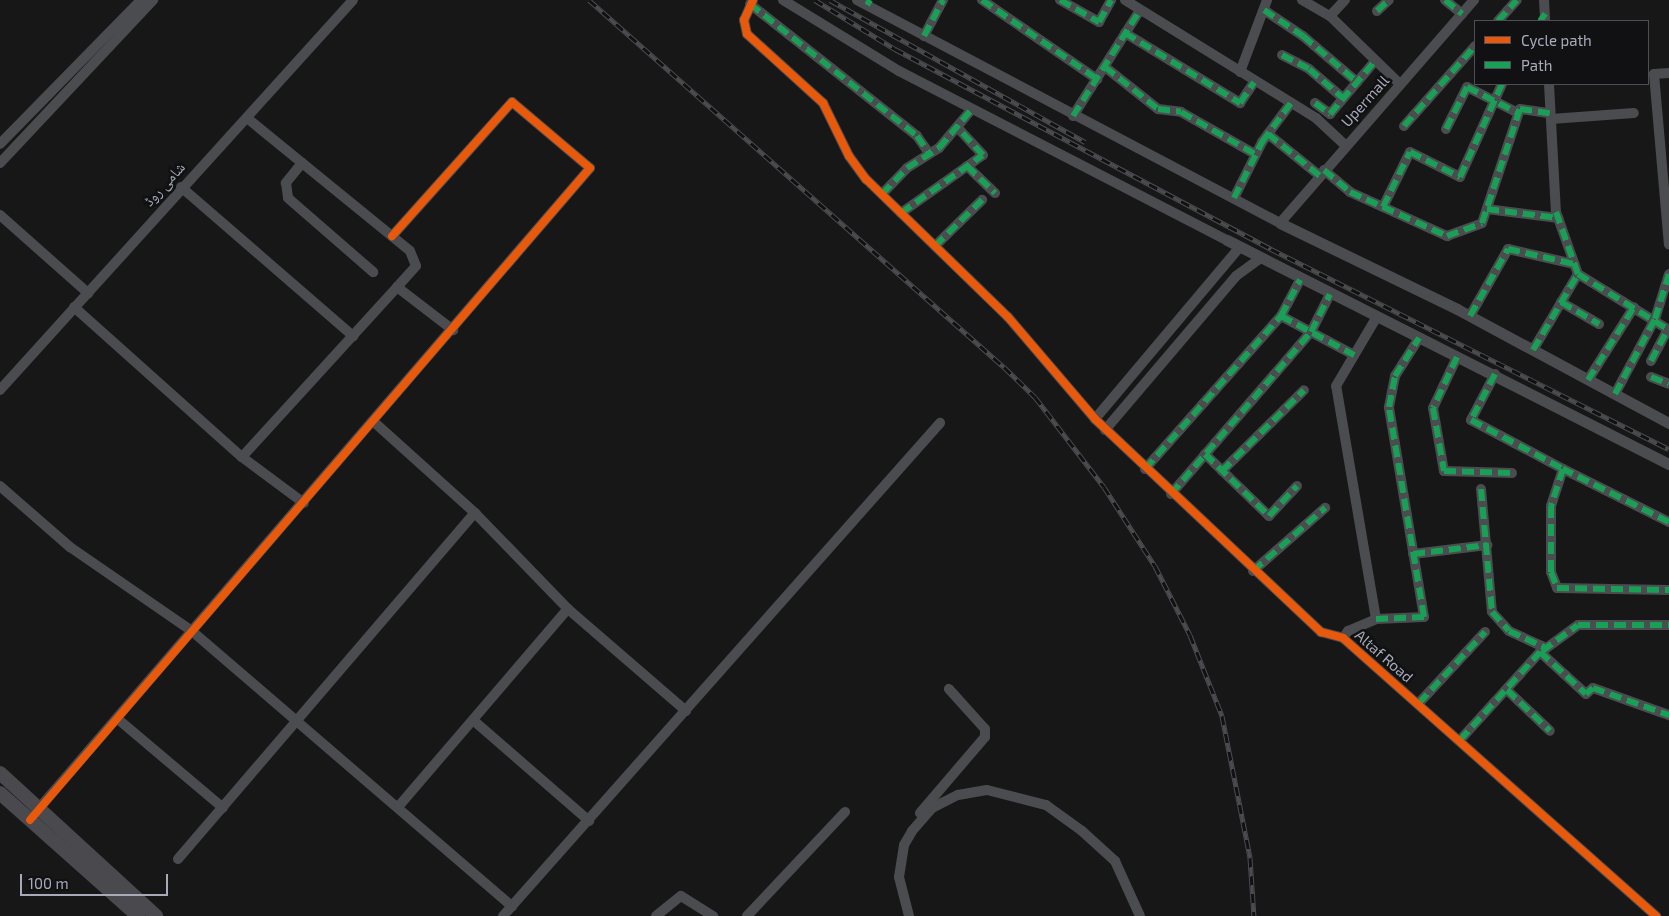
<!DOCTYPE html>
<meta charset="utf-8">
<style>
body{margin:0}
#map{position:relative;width:1669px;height:916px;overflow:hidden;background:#171717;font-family:"Exo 2","Noto Naskh Arabic",sans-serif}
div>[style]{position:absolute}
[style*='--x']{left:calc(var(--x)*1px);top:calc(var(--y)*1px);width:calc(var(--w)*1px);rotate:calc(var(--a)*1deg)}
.minor>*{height:10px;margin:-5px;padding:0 5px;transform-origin:5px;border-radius:5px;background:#4b4c50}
.tertiary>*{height:11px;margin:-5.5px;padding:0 5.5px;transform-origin:5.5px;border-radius:5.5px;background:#4b4c50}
.secondary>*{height:14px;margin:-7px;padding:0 7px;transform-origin:7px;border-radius:7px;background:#4a4a4e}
.rail>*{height:5px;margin-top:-2.5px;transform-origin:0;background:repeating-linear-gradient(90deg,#111113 0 9px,#4b4c4f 0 18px);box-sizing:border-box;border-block:1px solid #4b4c4f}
.quiet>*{height:6px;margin-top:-3px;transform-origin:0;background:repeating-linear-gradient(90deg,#1a9f57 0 12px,transparent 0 18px)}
.cycleway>*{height:8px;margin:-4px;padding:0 4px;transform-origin:4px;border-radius:4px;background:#e8590c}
span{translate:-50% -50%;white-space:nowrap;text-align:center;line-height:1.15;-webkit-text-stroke:5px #111113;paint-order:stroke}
.street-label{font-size:15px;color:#a7abb8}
.legend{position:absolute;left:1474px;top:20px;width:175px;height:65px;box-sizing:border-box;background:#111113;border:1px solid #4d4f55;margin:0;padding:6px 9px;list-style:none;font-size:15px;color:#a7abb8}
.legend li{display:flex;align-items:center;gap:10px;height:25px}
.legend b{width:25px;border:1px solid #4d4f55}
.scale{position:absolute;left:20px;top:874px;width:148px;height:22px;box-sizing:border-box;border:2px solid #a7abb8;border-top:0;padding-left:6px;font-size:15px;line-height:18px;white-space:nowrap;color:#a7abb8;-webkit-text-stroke:4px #111113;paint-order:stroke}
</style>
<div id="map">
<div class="minor">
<i style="--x:753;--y:0;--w:22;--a:114"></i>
<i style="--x:744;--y:20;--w:14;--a:78"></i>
<i style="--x:747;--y:34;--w:103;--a:42.2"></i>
<i style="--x:823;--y:103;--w:59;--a:63.9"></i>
<i style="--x:849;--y:156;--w:29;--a:54"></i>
<i style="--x:866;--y:179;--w:198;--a:44.2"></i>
<i style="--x:1008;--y:317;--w:134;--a:49.5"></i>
<i style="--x:1095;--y:419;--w:311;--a:43.3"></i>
<i style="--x:1321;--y:632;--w:23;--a:15"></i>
<i style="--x:1343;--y:638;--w:419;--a:41.6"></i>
<i style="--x:783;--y:0;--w:136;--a:31.5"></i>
<i style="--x:899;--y:71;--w:369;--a:27.3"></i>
<i style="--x:857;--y:0;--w:478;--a:27.8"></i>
<i style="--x:1280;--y:223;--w:296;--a:-49"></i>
<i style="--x:982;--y:0;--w:140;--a:34.5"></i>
<i style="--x:1060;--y:0;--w:45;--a:29.4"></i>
<i style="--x:1099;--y:22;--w:25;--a:-61"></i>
<i style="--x:1125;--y:0;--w:225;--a:31.7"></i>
<i style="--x:1316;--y:118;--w:40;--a:43"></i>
<i style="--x:1302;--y:0;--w:32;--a:30"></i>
<i style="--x:1330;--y:16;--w:98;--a:44.2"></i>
<i style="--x:1445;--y:0;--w:22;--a:39"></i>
<i style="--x:1544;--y:0;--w:21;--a:87"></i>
<i style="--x:750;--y:4;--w:213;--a:38.3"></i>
<i style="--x:917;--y:136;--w:21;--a:55"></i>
<i style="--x:1264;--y:10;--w:47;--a:33.7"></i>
<i style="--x:1303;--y:36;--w:71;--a:40.4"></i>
<i style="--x:1377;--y:11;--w:16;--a:-43"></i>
<i style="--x:1330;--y:16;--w:22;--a:-47"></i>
<i style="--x:1498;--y:21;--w:28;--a:-48"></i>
<i style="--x:1125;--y:33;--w:135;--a:31.3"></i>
<i style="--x:1240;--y:103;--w:25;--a:-56"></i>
<i style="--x:924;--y:36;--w:41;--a:-62.2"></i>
<i style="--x:1282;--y:55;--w:30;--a:27"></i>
<i style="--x:1309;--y:69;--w:45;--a:40.5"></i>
<i style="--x:1105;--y:67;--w:68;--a:38.4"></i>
<i style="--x:1158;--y:109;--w:23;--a:7"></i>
<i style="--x:1181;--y:112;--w:85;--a:29.6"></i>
<i style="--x:1240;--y:72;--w:77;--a:-69.4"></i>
<i style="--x:1669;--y:73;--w:15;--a:176"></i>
<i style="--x:1654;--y:74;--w:171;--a:85"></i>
<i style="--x:1549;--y:84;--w:128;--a:86.9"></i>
<i style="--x:1556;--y:212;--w:66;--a:70.5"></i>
<i style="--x:1578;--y:274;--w:107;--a:31.6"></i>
<i style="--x:1315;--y:103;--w:19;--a:36"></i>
<i style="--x:1330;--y:114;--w:70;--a:-49.7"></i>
<i style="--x:1073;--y:116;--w:125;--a:-57.7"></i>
<i style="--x:247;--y:118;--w:210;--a:39.2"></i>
<i style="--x:410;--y:251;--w:16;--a:68"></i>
<i style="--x:416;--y:266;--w:28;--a:132"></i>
<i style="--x:397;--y:287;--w:71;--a:37.5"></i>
<i style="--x:1551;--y:119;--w:83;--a:-4.1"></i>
<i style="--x:1404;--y:126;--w:107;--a:-48.4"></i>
<i style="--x:1446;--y:129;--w:47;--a:-63.4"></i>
<i style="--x:1467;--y:87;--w:57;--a:27"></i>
<i style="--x:1268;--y:134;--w:67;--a:38.9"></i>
<i style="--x:0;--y:144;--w:202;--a:-45.6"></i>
<i style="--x:0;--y:163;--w:224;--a:-46.8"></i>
<i style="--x:302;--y:163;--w:26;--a:129"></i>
<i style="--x:286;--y:183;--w:15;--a:82"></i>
<i style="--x:288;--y:198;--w:113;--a:41"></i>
<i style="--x:967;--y:166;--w:39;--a:44"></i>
<i style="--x:1324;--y:170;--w:34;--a:40"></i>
<i style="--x:1350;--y:192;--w:107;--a:24.4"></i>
<i style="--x:1447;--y:236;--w:37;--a:-20"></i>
<i style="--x:1482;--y:223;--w:120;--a:-71.6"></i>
<i style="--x:1520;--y:109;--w:30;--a:8"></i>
<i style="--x:181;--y:187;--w:228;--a:40.9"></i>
<i style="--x:882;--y:194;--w:36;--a:-46"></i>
<i style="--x:907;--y:168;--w:38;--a:-32"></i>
<i style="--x:939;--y:148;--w:51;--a:-49.8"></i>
<i style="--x:1234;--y:198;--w:63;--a:-63.4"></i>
<i style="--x:1262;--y:142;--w:49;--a:-53.4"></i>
<i style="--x:1383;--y:207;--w:61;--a:-63.9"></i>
<i style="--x:1410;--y:152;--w:56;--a:26.6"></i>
<i style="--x:1460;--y:177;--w:102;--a:-65.7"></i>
<i style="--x:1487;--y:209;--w:72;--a:7.2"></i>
<i style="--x:901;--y:213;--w:100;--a:-35.3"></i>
<i style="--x:983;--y:155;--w:38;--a:-133"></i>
<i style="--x:0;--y:215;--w:118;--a:41.6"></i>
<i style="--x:935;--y:246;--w:66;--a:-44.4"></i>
<i style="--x:1561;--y:302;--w:44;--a:30.1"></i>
<i style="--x:74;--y:307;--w:225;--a:41.8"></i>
<i style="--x:242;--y:457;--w:230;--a:-47.6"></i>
<i style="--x:1281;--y:316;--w:83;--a:28.1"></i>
<i style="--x:1470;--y:316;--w:77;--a:-60.4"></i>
<i style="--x:1508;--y:249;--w:68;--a:12.8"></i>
<i style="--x:1533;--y:350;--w:88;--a:-59.4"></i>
<i style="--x:1457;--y:357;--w:56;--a:115.2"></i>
<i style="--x:1433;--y:408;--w:64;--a:80.1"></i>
<i style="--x:1444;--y:471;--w:68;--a:1.7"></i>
<i style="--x:1651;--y:361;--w:36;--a:-62"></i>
<i style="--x:1495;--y:374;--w:52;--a:117.6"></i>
<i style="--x:1471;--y:420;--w:104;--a:28"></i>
<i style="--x:1651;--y:377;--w:19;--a:21"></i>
<i style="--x:1588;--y:380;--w:86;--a:-57.8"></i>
<i style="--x:0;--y:390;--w:526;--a:-47.85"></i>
<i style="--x:1615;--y:394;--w:85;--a:-61.9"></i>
<i style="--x:1655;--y:319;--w:47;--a:-72.7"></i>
<i style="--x:1095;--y:419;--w:225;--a:-49.9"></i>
<i style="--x:374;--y:422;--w:136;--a:42"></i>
<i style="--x:475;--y:513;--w:134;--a:45.9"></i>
<i style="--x:568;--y:609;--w:156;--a:40.8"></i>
<i style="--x:1105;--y:430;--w:202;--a:-49.6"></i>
<i style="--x:1236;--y:276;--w:31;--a:-36"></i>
<i style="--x:1205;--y:454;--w:89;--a:44.1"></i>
<i style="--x:1269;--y:516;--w:41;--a:-47"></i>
<i style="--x:242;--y:457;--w:77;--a:36.6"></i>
<i style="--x:1145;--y:469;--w:205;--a:-48.4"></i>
<i style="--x:1281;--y:316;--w:41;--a:-62.2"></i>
<i style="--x:1222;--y:471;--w:115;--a:-44.6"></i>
<i style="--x:0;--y:486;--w:93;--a:41.1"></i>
<i style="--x:70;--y:547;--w:150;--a:34.6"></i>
<i style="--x:193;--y:632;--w:421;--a:40.7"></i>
<i style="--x:1481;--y:489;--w:123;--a:84.9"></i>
<i style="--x:1492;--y:612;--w:25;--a:48"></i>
<i style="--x:1509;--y:631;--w:41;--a:24.7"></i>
<i style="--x:1171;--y:494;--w:214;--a:-49.2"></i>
<i style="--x:1311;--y:332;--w:42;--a:-63.4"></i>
<i style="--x:1669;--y:522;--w:119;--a:-153.4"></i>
<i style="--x:1563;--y:469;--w:39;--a:108"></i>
<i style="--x:1551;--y:506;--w:66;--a:90"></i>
<i style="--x:1551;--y:572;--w:17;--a:69"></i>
<i style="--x:1557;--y:588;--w:112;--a:1"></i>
<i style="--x:1413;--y:554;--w:75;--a:-6.9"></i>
<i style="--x:1253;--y:571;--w:96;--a:-41.2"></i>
<i style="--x:1376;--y:619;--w:48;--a:-2.4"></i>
<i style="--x:1424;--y:617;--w:213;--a:-99.5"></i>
<i style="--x:1389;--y:407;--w:32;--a:-79"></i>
<i style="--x:1395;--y:376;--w:45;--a:-57.7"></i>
<i style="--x:1343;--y:638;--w:9;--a:-54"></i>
<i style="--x:1348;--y:631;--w:30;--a:-23"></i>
<i style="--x:1376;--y:619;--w:236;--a:-99.7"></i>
<i style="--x:1336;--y:386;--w:79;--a:-59.5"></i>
<i style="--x:1541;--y:652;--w:46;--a:-36.1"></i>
<i style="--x:1578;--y:625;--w:91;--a:0"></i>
<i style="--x:1507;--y:690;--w:59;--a:43.6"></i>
<i style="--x:1419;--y:703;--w:97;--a:-47.1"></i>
<i style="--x:119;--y:720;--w:136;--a:40.2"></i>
<i style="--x:473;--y:720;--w:154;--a:41"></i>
<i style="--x:1460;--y:740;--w:119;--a:-47.7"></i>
<i style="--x:1540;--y:652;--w:62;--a:42.4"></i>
<i style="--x:1586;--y:694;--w:9;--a:-41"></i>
<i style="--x:1593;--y:688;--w:81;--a:19.6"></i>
<i style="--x:398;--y:807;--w:261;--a:-49.4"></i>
<i style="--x:35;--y:813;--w:851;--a:-49.29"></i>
<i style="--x:590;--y:168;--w:102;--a:-139.8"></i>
<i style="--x:512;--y:102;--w:180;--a:131.8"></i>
<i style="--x:920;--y:813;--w:100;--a:-49.5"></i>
<i style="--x:985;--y:737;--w:8;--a:-90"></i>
<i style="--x:985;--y:729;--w:54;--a:-132"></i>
<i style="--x:178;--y:859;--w:456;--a:-49.4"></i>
<i style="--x:503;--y:916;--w:659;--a:-48.45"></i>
<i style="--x:656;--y:916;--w:32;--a:-39"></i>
<i style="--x:681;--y:896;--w:38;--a:32"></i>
<i style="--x:747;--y:916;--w:143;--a:-46.7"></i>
<i style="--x:909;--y:916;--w:40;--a:-104.4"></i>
<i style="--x:899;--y:877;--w:32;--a:-81"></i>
<i style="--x:904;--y:845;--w:16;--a:-60"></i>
<i style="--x:912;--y:831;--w:30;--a:-49"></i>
<i style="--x:932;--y:808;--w:29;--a:-27"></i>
<i style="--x:958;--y:795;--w:29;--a:-10"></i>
<i style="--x:987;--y:790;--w:61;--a:14.3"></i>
<i style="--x:1046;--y:805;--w:44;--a:35.8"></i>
<i style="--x:1082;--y:831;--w:45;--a:42.3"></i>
<i style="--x:1115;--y:861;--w:60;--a:65.6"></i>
</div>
<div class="tertiary">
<i style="--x:1280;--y:223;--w:197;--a:25.9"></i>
<i style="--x:1457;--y:309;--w:241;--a:28.3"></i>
<i style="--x:1227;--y:240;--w:496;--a:26.9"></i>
</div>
<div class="secondary">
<i style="--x:0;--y:773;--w:212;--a:42.5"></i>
<i style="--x:0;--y:793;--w:185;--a:41.7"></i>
</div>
<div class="rail">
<i style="--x:589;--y:0;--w:554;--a:41.49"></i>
<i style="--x:1004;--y:367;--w:43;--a:44.1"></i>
<i style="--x:1035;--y:397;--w:113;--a:52.5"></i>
<i style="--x:1104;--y:487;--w:94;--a:57.2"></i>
<i style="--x:1155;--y:566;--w:77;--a:63.1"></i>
<i style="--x:1190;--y:635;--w:87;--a:68.4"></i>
<i style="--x:1222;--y:716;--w:145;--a:78.8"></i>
<i style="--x:1250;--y:858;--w:58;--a:86.1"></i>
<i style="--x:815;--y:0;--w:94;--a:31.5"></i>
<i style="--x:895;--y:49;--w:426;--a:28"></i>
<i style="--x:1271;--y:249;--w:445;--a:26.7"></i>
<i style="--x:830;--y:0;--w:292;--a:29.1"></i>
</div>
<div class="quiet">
<i style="--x:982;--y:0;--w:140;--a:34.5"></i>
<i style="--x:1060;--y:0;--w:45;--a:29.4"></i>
<i style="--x:1099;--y:22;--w:25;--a:-61"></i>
<i style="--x:1445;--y:0;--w:22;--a:39"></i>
<i style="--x:750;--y:4;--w:213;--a:38.3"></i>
<i style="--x:917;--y:136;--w:21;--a:55"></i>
<i style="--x:867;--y:5;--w:6;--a:-59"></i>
<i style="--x:1264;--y:10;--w:47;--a:33.7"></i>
<i style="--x:1303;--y:36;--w:71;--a:40.4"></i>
<i style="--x:1377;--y:11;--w:16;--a:-43"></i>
<i style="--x:1498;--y:21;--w:28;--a:-48"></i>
<i style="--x:1540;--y:21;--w:9;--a:-54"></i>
<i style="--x:1125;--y:33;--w:135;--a:31.3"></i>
<i style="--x:1240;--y:103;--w:25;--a:-56"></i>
<i style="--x:924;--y:36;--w:41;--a:-62.2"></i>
<i style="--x:1282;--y:55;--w:30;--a:27"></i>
<i style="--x:1309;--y:69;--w:45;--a:40.5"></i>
<i style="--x:1105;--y:67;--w:68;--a:38.4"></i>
<i style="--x:1158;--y:109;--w:23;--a:7"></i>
<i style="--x:1181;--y:112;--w:85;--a:29.6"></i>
<i style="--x:1315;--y:103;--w:19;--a:36"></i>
<i style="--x:1330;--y:114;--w:70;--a:-49.7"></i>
<i style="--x:1073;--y:116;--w:125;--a:-57.7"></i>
<i style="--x:1404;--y:126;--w:107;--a:-48.4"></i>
<i style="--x:1446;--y:129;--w:47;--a:-63.4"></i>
<i style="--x:1467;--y:87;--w:57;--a:27"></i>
<i style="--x:1268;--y:134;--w:67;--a:38.9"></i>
<i style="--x:967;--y:166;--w:39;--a:44"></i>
<i style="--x:1324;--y:170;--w:34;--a:40"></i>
<i style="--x:1350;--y:192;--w:107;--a:24.4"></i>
<i style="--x:1447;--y:236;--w:37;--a:-20"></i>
<i style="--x:1482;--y:223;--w:120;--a:-71.6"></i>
<i style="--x:1520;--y:109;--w:30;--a:8"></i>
<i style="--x:882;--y:194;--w:36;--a:-46"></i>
<i style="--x:907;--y:168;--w:38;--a:-32"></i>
<i style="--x:939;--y:148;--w:51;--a:-49.8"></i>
<i style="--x:1234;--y:198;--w:63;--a:-63.4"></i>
<i style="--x:1262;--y:142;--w:49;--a:-53.4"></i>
<i style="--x:1383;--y:207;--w:61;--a:-63.9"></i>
<i style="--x:1410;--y:152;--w:56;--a:26.6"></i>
<i style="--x:1460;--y:177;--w:102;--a:-65.7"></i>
<i style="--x:1487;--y:209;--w:72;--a:7.2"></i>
<i style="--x:1556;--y:212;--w:66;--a:70.5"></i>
<i style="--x:1578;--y:274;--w:107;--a:31.6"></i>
<i style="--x:901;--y:213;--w:100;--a:-35.3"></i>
<i style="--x:983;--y:155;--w:38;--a:-133"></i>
<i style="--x:935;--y:246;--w:66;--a:-44.4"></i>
<i style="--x:1561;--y:302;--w:44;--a:30.1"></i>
<i style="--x:1281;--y:316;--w:83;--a:28.1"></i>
<i style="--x:1470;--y:316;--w:77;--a:-60.4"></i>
<i style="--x:1508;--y:249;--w:68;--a:12.8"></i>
<i style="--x:1533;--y:350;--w:88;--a:-59.4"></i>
<i style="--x:1457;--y:357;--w:56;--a:115.2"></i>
<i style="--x:1433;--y:408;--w:64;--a:80.1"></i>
<i style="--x:1444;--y:471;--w:68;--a:1.7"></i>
<i style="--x:1651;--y:361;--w:36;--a:-62"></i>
<i style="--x:1495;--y:374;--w:52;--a:117.6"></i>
<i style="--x:1471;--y:420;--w:104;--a:28"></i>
<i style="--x:1651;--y:377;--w:19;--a:21"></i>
<i style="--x:1588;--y:380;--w:86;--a:-57.8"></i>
<i style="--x:1615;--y:394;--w:85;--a:-61.9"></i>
<i style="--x:1655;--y:319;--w:47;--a:-72.7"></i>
<i style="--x:1205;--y:454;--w:89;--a:44.1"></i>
<i style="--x:1269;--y:516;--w:41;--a:-47"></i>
<i style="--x:1145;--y:469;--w:205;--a:-48.4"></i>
<i style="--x:1281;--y:316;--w:41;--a:-62.2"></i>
<i style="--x:1222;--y:471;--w:115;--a:-44.6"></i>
<i style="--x:1481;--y:489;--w:123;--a:84.9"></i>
<i style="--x:1492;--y:612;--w:25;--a:48"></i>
<i style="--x:1509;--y:631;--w:41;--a:24.7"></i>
<i style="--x:1171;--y:494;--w:214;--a:-49.2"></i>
<i style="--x:1311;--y:332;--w:42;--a:-63.4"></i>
<i style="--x:1669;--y:522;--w:119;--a:-153.4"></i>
<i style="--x:1563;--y:469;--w:39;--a:108"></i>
<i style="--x:1551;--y:506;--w:66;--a:90"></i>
<i style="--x:1551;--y:572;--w:17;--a:69"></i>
<i style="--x:1557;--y:588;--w:112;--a:1"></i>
<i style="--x:1413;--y:554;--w:75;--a:-6.9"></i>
<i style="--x:1253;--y:571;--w:96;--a:-41.2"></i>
<i style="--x:1376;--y:619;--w:48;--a:-2.4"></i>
<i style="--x:1424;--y:617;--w:213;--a:-99.5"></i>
<i style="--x:1389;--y:407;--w:32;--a:-79"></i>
<i style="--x:1395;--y:376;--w:45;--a:-57.7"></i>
<i style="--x:1542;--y:651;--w:44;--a:-35.8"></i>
<i style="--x:1578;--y:625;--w:91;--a:0"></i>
<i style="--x:1507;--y:690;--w:59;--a:43.6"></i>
<i style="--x:1419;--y:703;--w:97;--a:-47.1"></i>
<i style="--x:1460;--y:740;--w:119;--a:-47.7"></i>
<i style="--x:1540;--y:652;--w:62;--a:42.4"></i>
<i style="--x:1586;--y:694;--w:9;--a:-41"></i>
<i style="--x:1593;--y:688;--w:81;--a:19.6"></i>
</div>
<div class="cycleway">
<i style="--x:753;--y:0;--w:22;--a:114"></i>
<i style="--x:744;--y:20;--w:14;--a:78"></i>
<i style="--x:747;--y:34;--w:103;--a:42.2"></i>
<i style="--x:823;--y:103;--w:59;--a:63.9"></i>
<i style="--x:849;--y:156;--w:29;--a:54"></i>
<i style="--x:866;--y:179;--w:198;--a:44.2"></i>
<i style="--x:1008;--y:317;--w:134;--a:49.5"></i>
<i style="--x:1095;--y:419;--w:311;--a:43.3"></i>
<i style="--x:1321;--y:632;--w:23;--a:15"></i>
<i style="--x:1343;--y:638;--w:419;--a:41.6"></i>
<i style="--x:30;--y:820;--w:859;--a:-49.34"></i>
<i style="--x:590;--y:168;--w:102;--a:-139.8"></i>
<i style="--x:512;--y:102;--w:180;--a:131.8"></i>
</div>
<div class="street-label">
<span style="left:1365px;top:101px;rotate:-48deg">Upermall</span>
<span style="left:164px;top:184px;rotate:-48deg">شامی روڈ</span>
<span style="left:1384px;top:656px;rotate:41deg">Altaf Road</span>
</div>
<ul class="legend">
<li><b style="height:6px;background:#e8590c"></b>Cycle path</li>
<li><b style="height:6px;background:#1a9f57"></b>Path</li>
</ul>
<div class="scale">100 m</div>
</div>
